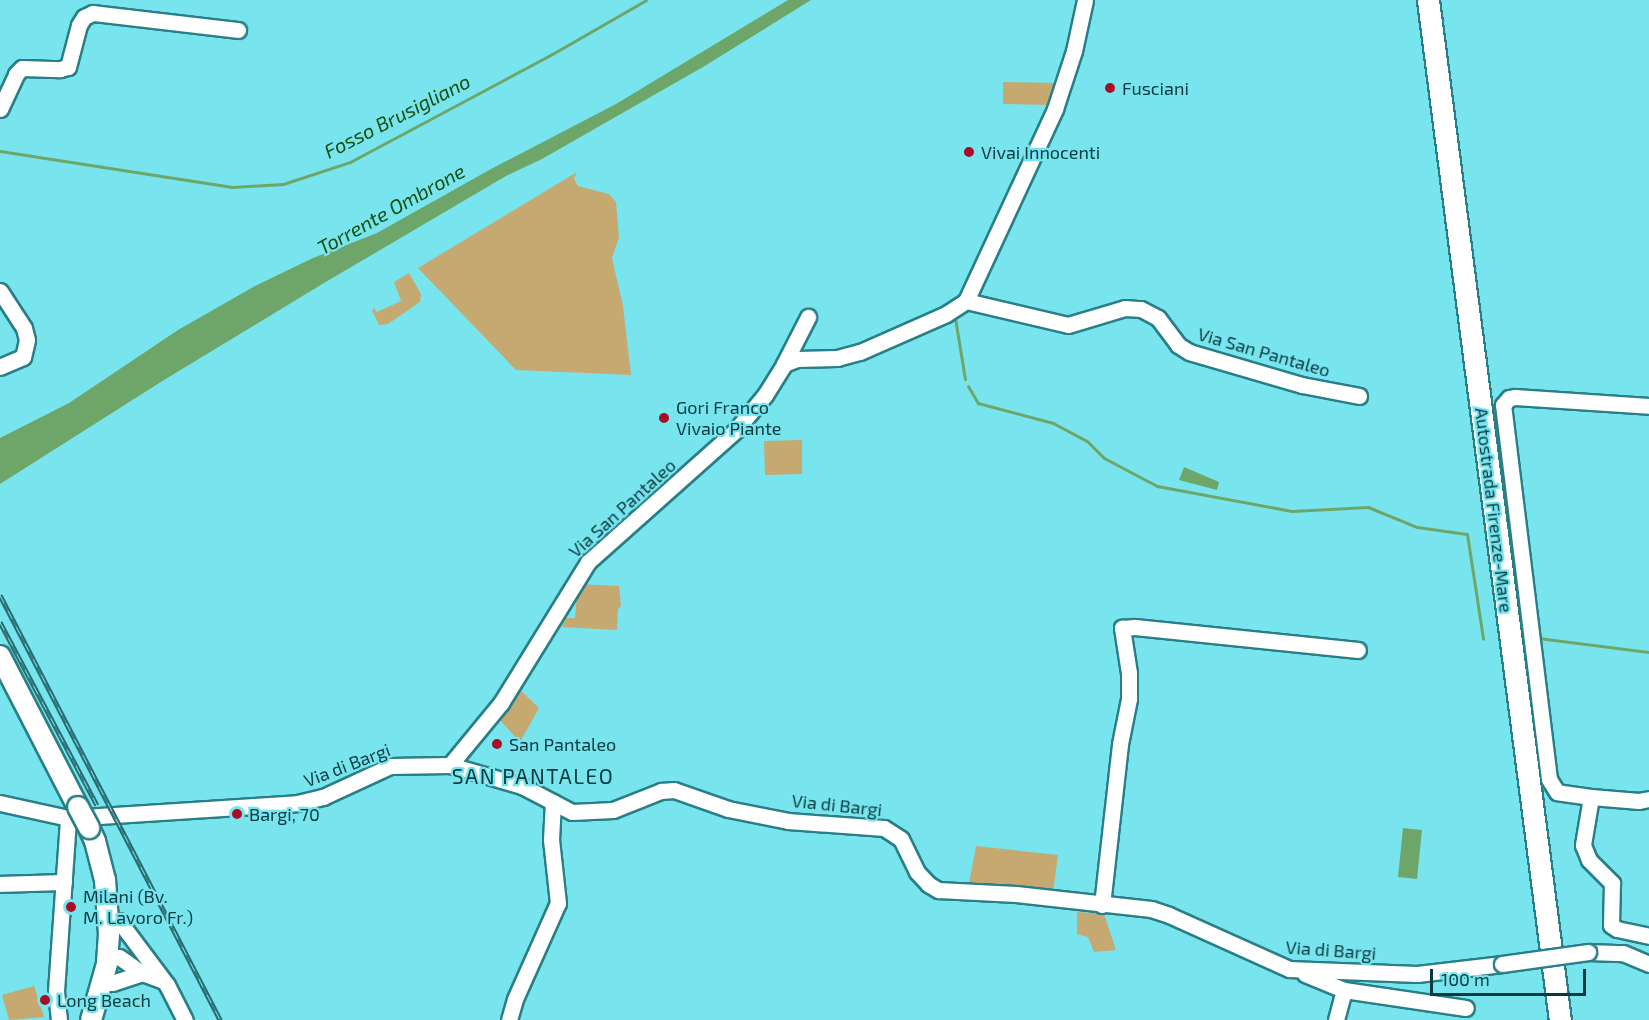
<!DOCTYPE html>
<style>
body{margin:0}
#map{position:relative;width:1649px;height:1020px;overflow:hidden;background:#78e5ee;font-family:"Exo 2",sans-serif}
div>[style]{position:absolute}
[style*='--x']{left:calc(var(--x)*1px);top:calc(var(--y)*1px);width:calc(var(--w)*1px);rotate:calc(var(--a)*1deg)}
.green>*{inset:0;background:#c6a871}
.water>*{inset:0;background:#6ea669}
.stream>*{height:3px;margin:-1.5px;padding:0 1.5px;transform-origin:1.5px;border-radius:1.5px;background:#6ea669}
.roads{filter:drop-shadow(2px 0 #287f86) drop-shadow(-2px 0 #287f86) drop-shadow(0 2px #287f86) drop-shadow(0 -2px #287f86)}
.minor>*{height:15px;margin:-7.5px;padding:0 7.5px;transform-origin:7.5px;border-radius:7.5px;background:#fff}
.major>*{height:20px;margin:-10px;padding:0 10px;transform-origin:10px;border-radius:10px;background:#fff}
.highway>*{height:21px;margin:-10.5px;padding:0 10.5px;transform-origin:10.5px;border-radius:10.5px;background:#fff}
.rail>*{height:5px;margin-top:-2.5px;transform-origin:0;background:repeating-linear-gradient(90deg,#78e5ee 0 9px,#286c71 0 18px);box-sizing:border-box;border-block:2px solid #286c71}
.bridges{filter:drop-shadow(2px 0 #287f86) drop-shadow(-2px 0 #287f86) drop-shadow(0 2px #287f86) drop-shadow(0 -2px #287f86)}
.minor-bridge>*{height:15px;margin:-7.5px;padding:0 7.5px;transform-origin:7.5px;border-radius:7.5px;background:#fff}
.major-bridge>*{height:20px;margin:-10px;padding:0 10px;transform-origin:10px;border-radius:10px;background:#fff}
.dots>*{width:16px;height:16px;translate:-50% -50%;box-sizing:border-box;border:3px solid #78e5ee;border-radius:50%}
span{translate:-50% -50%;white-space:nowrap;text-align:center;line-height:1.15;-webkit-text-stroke:4.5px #78e5ee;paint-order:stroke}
.poi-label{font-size:18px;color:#083b3f}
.left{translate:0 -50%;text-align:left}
.street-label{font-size:18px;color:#083b3f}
.water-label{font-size:20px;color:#144e11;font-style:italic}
.quarter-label{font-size:21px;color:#083b3f;letter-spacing:1.5px}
.scale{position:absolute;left:1430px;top:969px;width:156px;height:27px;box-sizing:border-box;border:3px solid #083b3f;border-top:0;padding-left:8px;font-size:18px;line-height:21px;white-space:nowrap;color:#083b3f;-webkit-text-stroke:4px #78e5ee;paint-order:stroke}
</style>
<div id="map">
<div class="green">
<i style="clip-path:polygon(1003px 82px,1057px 83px,1050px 105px,1003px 104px)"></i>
<i style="clip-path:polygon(577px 172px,574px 179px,578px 186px,609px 194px,616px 202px,619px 237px,612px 258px,623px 306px,631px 375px,516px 370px,418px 268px)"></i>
<i style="clip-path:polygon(409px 273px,421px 294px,420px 302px,388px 324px,379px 325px,372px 310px,374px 308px,377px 312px,401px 301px,394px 282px)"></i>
<i style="clip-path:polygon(802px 440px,802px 474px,765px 475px,764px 441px)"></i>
<i style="clip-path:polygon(578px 584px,619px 586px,621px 606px,618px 609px,617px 630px,562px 627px,566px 618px,575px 618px)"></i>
<i style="clip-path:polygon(518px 688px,539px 708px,520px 742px,498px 718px)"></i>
<i style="clip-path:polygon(976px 846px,1058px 855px,1053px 893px,968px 889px)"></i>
<i style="clip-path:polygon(1077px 912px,1104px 914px,1116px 950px,1094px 952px,1088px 937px,1077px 934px)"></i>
<i style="clip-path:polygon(34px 986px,44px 1017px,9px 1020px,2px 995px)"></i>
</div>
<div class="water">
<i style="clip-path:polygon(788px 0,811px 0,703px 67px,542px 159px,506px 176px,324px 283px,164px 380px,0 484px,0 438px,69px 403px,178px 330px,255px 286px,313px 258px,377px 233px,491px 169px,616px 104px)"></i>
<i style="clip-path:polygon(1184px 467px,1219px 482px,1217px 490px,1179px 480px)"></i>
<i style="clip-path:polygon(1403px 828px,1422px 830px,1417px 879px,1398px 877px)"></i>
</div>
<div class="stream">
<i style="--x:0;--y:151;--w:235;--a:8.8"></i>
<i style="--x:232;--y:187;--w:51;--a:-3.4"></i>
<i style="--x:283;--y:184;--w:71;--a:-18.2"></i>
<i style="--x:350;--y:162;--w:231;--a:-28.1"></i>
<i style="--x:554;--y:53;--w:106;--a:-29.9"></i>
<i style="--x:997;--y:217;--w:40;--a:-66.6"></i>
<i style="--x:955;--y:318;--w:62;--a:80.7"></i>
<i style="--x:968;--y:386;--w:20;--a:60"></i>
<i style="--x:978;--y:403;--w:78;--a:14.9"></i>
<i style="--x:1053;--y:423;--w:38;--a:28"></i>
<i style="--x:1087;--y:441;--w:24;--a:45"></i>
<i style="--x:1104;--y:458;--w:60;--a:27.8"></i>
<i style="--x:1157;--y:486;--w:137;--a:10.5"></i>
<i style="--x:1292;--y:511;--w:76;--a:-3"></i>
<i style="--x:1368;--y:507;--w:53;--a:22.2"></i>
<i style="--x:1417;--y:527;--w:50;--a:8"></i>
<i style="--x:1467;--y:534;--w:106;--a:81.3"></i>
<i style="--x:1538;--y:638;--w:112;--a:7.2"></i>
</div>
<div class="roads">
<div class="minor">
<i style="--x:0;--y:109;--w:38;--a:-65"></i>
<i style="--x:16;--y:74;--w:8;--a:-45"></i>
<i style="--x:22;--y:68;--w:38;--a:2"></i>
<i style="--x:60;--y:69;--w:8;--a:-14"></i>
<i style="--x:68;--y:67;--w:43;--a:-75.3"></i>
<i style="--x:79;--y:25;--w:9;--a:-58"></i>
<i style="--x:84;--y:17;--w:10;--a:-24"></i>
<i style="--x:93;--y:13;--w:146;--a:6.7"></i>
<i style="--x:0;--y:291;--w:44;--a:57"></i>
<i style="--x:24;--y:328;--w:12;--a:76"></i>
<i style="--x:27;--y:340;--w:17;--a:103"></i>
<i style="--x:23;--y:357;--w:25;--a:157"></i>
<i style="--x:966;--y:301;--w:105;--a:13.2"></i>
<i style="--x:1068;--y:325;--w:59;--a:-16.6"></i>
<i style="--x:1125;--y:308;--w:16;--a:4"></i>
<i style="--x:1141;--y:309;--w:19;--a:28"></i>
<i style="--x:1158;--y:318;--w:34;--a:53"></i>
<i style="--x:1178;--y:345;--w:13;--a:32"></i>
<i style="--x:1189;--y:352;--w:118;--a:16.3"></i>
<i style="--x:1302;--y:385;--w:58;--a:10.9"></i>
<i style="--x:784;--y:364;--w:53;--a:-62.9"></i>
<i style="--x:450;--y:765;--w:80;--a:-50.6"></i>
<i style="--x:501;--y:703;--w:166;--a:-58.3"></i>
<i style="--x:588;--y:562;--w:197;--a:-41.7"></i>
<i style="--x:735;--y:431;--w:47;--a:-50.2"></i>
<i style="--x:765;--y:395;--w:36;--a:-58"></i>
<i style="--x:784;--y:364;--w:14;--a:-21"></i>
<i style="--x:797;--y:359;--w:40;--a:-1.4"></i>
<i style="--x:837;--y:358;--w:24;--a:-15"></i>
<i style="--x:860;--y:352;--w:94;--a:-23.8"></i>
<i style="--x:946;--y:314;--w:24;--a:-33"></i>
<i style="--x:966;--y:301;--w:212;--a:-65.1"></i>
<i style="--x:1055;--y:109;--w:61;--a:-71.9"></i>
<i style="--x:1074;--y:51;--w:52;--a:-77.8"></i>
<i style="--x:1591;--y:797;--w:34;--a:-172"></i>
<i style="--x:1557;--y:792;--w:15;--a:-122"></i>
<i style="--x:1549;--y:779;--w:377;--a:-97"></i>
<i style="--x:1503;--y:405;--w:9;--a:-49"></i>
<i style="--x:1509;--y:398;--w:6;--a:-9"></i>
<i style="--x:1515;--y:397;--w:134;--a:3.8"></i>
<i style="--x:1649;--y:799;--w:10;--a:169"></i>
<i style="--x:1639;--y:801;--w:48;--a:-175.2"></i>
<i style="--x:1591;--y:797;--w:49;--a:99.5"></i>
<i style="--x:1583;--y:845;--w:16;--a:68"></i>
<i style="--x:1589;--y:860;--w:33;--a:45"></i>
<i style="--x:1612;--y:883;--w:42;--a:91.4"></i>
<i style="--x:1611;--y:925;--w:7;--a:34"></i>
<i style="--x:1617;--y:929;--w:33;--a:12"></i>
<i style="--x:0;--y:803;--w:70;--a:12.4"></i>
<i style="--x:68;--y:818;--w:229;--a:-3.7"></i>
<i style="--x:297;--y:803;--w:27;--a:-13"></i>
<i style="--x:323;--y:797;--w:74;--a:-24.8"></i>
<i style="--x:390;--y:766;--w:60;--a:-1"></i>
<i style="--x:450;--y:765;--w:75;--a:16.3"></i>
<i style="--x:522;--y:786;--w:56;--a:27.5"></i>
<i style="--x:572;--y:812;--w:41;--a:-2.8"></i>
<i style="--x:613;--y:810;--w:52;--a:-21.6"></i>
<i style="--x:661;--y:791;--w:13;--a:-4"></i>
<i style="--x:674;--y:790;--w:57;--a:19.4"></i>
<i style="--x:728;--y:809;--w:61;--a:11.3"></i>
<i style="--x:788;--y:821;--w:96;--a:4.2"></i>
<i style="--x:884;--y:828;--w:20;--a:33"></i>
<i style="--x:901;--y:839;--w:37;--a:64"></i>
<i style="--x:917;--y:872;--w:16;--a:47"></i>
<i style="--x:928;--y:884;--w:12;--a:31"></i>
<i style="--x:938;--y:890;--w:78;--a:2.9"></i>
<i style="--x:1016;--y:894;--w:136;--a:6.3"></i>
<i style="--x:1151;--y:909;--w:19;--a:18"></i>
<i style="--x:1169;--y:915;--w:132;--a:24.2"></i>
<i style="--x:1289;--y:969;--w:128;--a:2.2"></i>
<i style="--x:1417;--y:974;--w:86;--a:-6.7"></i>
<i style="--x:0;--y:884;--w:64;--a:-1.8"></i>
<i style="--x:1102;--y:905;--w:162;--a:-83.6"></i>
<i style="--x:1120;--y:744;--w:46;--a:-78.7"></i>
<i style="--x:1129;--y:699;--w:26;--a:-90"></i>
<i style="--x:1129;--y:673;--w:46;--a:-98.8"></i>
<i style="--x:1122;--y:628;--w:13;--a:-4"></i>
<i style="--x:1135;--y:627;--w:224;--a:5.9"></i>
<i style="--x:119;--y:921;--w:80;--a:53.1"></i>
<i style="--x:167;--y:985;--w:39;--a:63"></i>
<i style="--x:1588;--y:952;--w:35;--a:2"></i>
<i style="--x:1623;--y:953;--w:28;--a:23"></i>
<i style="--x:119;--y:957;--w:28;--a:35"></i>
<i style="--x:142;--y:973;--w:23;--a:20"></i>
<i style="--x:1305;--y:974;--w:42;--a:22.3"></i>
<i style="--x:1344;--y:990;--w:31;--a:105"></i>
<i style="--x:112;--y:983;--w:32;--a:-18"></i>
<i style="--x:1344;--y:990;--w:123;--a:8.4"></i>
<i style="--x:59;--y:1020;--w:29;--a:-96"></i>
<i style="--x:56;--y:991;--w:173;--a:-86"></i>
<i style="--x:509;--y:1020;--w:22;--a:-74"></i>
<i style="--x:515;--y:999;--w:105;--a:-65.9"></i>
<i style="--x:558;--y:903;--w:63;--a:-96.3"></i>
<i style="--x:551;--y:840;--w:38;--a:-87"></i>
</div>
<div class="major">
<i style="--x:0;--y:656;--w:170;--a:62.7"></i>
<i style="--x:89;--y:828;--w:14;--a:65"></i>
<i style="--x:95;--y:841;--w:40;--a:75.6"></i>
<i style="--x:105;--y:880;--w:54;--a:85.8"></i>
<i style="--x:109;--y:934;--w:30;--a:94"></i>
<i style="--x:107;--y:964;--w:58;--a:105.9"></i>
</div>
<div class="highway">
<i style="--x:1428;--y:0;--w:1029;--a:82.63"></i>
</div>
</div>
<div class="rail">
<i style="--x:0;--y:595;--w:479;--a:62.6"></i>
<i style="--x:0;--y:622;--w:207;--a:62.1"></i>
</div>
<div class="bridges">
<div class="minor-bridge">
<i style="--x:1502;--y:964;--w:87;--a:-7.9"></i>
</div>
<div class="major-bridge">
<i style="--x:78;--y:807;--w:24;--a:62"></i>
</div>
</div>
<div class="dots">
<i style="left:1110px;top:88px;background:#a70e25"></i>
<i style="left:969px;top:152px;background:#a70e25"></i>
<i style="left:664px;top:418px;background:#a70e25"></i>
<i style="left:497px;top:744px;background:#a70e25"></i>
<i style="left:237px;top:814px;background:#a70e25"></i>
<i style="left:71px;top:907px;background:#a70e25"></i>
<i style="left:45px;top:1000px;background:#a70e25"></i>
</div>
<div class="poi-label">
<span class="left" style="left:1122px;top:88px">Fusciani</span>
<span class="left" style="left:981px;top:152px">Vivai Innocenti</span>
<span class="left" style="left:676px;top:418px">Gori Franco<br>Vivaio Piante</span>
<span class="left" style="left:509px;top:744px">San Pantaleo</span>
<span class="left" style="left:249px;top:814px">Bargi, 70</span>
<span class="left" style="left:83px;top:907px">Milani (Bv.<br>M. Lavoro Fr.)</span>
<span class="left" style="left:57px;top:1000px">Long Beach</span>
</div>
<div class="street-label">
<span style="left:1264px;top:352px;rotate:16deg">Via San Pantaleo</span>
<span style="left:622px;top:508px;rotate:-42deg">Via San Pantaleo</span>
<span style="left:1494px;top:510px;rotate:83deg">Autostrada Firenze-Mare</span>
<span style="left:347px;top:765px;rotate:-21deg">Via di Bargi</span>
<span style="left:837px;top:805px;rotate:6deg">Via di Bargi</span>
<span style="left:1331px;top:950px;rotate:4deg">Via di Bargi</span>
</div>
<div class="water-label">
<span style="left:397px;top:116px;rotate:-27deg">Fosso Brusigliano</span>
<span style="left:391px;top:209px;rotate:-29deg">Torrente Ombrone</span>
</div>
<div class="quarter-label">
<span style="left:533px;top:776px">SAN PANTALEO</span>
</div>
<div class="scale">100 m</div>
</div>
